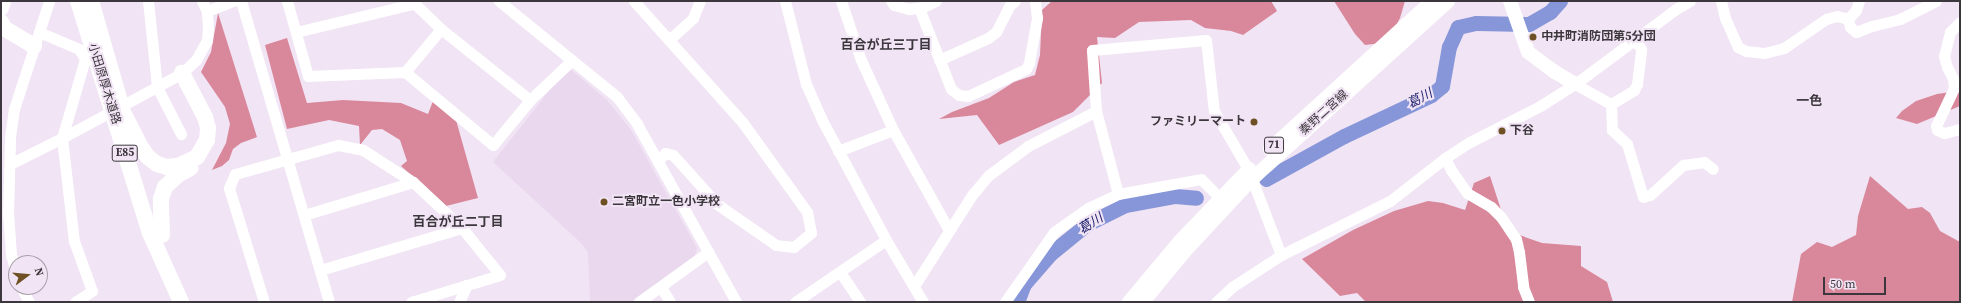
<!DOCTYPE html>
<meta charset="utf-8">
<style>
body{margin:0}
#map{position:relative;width:1961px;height:303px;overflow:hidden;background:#f1e4f4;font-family:"Source Serif 4","Noto Sans JP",serif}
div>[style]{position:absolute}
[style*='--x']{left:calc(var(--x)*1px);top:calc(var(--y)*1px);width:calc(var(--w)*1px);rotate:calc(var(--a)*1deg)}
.built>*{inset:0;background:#ead8ee}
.forest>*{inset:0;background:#d9889b}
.river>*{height:15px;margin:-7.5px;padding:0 7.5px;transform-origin:7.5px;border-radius:7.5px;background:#8796d9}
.minor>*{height:11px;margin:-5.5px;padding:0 5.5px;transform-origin:5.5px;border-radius:5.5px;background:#fff}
.major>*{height:14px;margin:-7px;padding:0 7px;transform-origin:7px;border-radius:7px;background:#fff}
.highway>*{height:16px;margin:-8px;padding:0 8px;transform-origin:8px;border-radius:8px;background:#fff}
.dots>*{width:11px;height:11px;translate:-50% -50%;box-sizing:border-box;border:2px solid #f1e4f4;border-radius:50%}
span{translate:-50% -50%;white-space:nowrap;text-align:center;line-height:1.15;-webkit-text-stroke:4px #f1e4f4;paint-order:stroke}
.shield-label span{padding:1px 3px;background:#f1e4f4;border:1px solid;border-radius:3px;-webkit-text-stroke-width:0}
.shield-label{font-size:11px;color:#3c373d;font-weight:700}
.poi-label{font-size:12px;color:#3c373d;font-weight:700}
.left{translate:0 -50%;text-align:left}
.right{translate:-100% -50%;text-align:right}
.street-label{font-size:12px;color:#3c373d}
.neighbourhood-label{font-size:13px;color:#3c373d;font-weight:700}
.water-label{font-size:13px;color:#1e226f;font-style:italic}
.frame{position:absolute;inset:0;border:2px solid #3c373d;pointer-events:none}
.north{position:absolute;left:8px;top:255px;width:40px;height:40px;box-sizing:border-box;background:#f1e4f4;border:1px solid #a99fab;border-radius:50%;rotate:74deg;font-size:11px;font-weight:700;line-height:16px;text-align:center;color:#3c373d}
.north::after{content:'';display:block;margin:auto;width:14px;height:18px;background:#6f5025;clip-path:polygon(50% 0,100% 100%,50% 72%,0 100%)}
.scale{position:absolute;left:1823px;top:277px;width:63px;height:18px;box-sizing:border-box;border:2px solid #3c373d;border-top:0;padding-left:5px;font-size:12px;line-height:14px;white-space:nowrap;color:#3c373d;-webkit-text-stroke:3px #f1e4f4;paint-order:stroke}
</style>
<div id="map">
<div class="built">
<i style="clip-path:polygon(568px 67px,607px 100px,631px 130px,697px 248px,695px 256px,630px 302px,590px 302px,588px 252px,581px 243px,493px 162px)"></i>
</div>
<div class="forest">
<i style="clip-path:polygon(1052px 1px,1271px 1px,1277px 11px,1243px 35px,1231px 31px,1205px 28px,1191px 20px,1139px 22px,1115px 38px,1097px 37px,1102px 83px,1073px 112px,999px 145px,977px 115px,939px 119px,952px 112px,989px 98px,1014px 82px,1035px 75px,1040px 55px,1042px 10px)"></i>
<i style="clip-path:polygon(1334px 1px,1405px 1px,1400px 18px,1391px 35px,1382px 43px,1365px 45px,1355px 34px)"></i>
<i style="clip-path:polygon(218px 13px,257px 137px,241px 143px,233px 149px,229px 160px,222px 166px,212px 170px,226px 143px,230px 124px,225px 107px,201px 72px,211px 52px)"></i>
<i style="clip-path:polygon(287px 38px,307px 103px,343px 100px,401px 103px,428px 114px,433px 101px,456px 120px,478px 198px,446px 206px,401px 166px,407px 161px,400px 140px,382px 129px,372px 130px,360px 145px,359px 126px,329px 120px,287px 129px,265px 45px)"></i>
<i style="clip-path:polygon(1960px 80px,1960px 106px,1917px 124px,1896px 118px,1902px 111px,1916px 101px,1937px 94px,1958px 91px)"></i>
<i style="clip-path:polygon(1490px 176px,1508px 231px,1542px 243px,1581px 246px,1581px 266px,1607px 282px,1613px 302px,1366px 302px,1357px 293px,1340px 296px,1302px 259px,1353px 230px,1394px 211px,1428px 201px,1443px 203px,1465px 210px,1474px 183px)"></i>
<i style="clip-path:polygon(1870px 176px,1908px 209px,1922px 207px,1930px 213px,1940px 231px,1960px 242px,1960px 302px,1792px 302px,1801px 254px,1817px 242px,1832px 247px,1856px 235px,1858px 216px)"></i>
</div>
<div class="river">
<i style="--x:1266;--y:179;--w:89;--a:-28.9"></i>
<i style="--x:1344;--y:136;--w:96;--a:-25.2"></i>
<i style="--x:1431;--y:95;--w:14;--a:-39"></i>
<i style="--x:1442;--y:86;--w:40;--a:-80"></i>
<i style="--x:1449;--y:47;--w:22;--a:-66"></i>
<i style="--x:1458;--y:27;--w:18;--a:-13"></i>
<i style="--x:1476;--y:23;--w:53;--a:1.1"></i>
<i style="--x:1529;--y:24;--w:24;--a:-30"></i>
<i style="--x:1550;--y:12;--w:15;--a:-48"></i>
<i style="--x:1017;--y:302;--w:19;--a:-69"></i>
<i style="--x:1024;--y:284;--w:40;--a:-49"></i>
<i style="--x:1050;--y:254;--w:48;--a:-39"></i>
<i style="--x:1087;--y:224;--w:42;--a:-26.6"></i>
<i style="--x:1125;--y:205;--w:51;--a:-10.2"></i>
<i style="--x:1175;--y:196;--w:21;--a:5"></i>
</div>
<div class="minor">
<i style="--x:148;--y:1;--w:86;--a:84"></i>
<i style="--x:157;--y:87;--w:53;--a:62.9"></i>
<i style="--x:241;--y:1;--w:314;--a:73.7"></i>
<i style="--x:287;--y:1;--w:78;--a:74.4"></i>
<i style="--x:308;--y:76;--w:97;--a:-2.4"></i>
<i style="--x:405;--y:72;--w:114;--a:39.7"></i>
<i style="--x:493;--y:145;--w:58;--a:-50.6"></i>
<i style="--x:530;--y:100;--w:58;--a:-43.6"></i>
<i style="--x:412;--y:1;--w:40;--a:44"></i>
<i style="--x:441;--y:29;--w:114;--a:38.6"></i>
<i style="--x:499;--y:1;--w:152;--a:39.1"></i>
<i style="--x:617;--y:97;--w:34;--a:53"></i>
<i style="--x:637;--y:124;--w:204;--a:60.9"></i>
<i style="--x:634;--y:1;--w:164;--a:48.2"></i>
<i style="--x:743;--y:123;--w:110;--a:54.3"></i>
<i style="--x:807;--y:212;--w:21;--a:79"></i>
<i style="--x:811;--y:233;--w:22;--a:141"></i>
<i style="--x:794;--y:247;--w:18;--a:-174"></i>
<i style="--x:776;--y:245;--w:72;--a:-145.2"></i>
<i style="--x:717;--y:204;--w:66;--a:-131.9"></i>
<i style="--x:673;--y:155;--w:8;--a:-166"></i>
<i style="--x:665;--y:153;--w:11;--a:131"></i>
<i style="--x:785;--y:1;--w:86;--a:75.8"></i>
<i style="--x:806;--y:84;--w:39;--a:66"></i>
<i style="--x:822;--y:120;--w:136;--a:61.9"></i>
<i style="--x:886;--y:240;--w:72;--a:59.2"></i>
<i style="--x:841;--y:1;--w:62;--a:71.3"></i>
<i style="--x:861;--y:60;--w:77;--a:65.4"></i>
<i style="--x:893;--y:130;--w:115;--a:60.8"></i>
<i style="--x:891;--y:1;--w:5;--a:53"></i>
<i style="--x:894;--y:5;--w:16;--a:15"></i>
<i style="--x:909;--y:9;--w:14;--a:-8"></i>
<i style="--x:923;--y:7;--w:14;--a:-25"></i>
<i style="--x:1721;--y:1;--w:17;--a:77"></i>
<i style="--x:1725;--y:18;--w:32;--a:66"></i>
<i style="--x:1738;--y:47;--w:9;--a:27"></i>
<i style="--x:1746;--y:51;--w:18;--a:6"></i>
<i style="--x:1764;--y:53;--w:21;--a:-14"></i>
<i style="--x:1784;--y:48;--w:51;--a:-34.6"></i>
<i style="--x:1826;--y:19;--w:11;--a:-15"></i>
<i style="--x:1837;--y:16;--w:11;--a:15"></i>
<i style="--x:1848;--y:19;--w:12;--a:-48"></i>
<i style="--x:1856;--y:10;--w:9;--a:-72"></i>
<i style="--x:919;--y:8;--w:87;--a:68.4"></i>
<i style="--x:951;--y:89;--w:10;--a:37"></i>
<i style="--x:959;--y:95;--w:9;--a:6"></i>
<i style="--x:968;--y:96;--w:64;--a:-25"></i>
<i style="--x:1026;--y:69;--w:7;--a:-63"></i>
<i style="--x:1029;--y:63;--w:46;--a:-79.9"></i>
<i style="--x:1037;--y:18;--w:17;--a:-97"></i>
<i style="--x:207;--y:11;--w:28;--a:-21"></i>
<i style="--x:1848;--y:19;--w:8;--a:76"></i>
<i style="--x:1850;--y:27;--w:8;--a:40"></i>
<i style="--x:1856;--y:32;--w:17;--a:-21"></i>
<i style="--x:1872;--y:26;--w:29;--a:-14"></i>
<i style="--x:1900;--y:19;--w:40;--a:-26.6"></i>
<i style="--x:1960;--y:22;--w:14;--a:135"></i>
<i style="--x:1950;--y:32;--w:25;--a:104"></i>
<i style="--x:1944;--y:56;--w:11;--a:75"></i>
<i style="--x:1947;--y:67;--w:13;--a:63"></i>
<i style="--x:1953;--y:79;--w:9;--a:84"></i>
<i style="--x:1954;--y:88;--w:42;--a:115.3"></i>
<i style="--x:1936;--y:126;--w:4;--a:76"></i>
<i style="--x:1937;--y:130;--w:8;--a:23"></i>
<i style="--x:1944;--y:133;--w:16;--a:-14"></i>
<i style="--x:39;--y:32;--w:43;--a:23"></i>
<i style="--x:79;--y:49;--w:12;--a:59"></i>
<i style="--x:85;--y:59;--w:82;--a:106.2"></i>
<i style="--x:62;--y:138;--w:104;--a:83.4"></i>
<i style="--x:74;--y:241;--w:53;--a:70.2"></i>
<i style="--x:92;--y:291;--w:20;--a:147"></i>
<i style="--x:296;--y:32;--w:120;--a:-13.5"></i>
<i style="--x:670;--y:39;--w:31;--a:-42"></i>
<i style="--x:693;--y:18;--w:18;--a:-68"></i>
<i style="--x:939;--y:60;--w:54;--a:-24.2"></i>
<i style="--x:988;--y:38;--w:10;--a:-37"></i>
<i style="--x:996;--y:32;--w:30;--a:-63"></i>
<i style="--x:1010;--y:5;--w:6;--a:-39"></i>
<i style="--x:405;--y:72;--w:56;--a:-50.1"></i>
<i style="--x:1575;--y:84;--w:41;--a:29.1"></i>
<i style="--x:1611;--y:104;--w:26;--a:88"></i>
<i style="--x:1612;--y:130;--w:21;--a:43"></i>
<i style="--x:1627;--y:144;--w:55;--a:73.2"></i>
<i style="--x:1643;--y:197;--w:7;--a:-16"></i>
<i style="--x:1650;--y:195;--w:45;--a:-42.3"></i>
<i style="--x:1683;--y:165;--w:21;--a:-8"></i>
<i style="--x:1704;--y:162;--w:11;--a:38"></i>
<i style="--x:1611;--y:104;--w:27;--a:-31"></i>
<i style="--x:1634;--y:90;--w:7;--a:-63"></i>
<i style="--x:1637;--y:84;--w:35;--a:-83"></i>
<i style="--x:1641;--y:49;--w:11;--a:-124"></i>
<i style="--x:838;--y:151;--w:59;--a:-20.9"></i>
<i style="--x:1445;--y:158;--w:13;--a:63"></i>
<i style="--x:1451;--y:170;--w:28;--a:55"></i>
<i style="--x:1467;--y:193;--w:28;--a:30"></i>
<i style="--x:1491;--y:207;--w:14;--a:45"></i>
<i style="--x:1501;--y:217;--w:27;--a:56"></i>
<i style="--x:1516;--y:239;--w:13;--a:77"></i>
<i style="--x:1519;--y:252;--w:35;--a:83"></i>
<i style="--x:1523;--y:287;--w:16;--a:68"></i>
<i style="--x:10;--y:164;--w:58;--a:-26.6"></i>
<i style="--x:62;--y:138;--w:136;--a:-28.4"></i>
<i style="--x:182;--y:73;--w:19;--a:-43"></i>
<i style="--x:196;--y:60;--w:23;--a:-61"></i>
<i style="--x:207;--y:40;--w:13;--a:-86"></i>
<i style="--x:208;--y:27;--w:16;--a:-94"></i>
<i style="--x:207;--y:11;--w:11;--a:-117"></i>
<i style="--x:1118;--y:194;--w:86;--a:-104.8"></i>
<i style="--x:1096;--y:111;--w:61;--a:-93.8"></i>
<i style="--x:1092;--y:50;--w:114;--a:-5"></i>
<i style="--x:1206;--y:40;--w:71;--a:83.6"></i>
<i style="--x:1214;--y:111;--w:67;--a:59.6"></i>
<i style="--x:1248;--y:169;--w:92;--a:69"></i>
<i style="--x:304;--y:215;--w:114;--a:-16.8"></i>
<i style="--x:320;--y:270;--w:148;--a:-16.5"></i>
<i style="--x:16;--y:272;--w:18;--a:-106"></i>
<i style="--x:11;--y:255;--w:39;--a:-94"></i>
<i style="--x:8;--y:216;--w:79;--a:-88.5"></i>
<i style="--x:10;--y:137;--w:28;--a:-82"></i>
<i style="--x:14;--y:109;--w:114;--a:-72"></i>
<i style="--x:840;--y:272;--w:36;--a:56"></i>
<i style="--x:914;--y:286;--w:108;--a:-57.5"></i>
<i style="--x:972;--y:195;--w:26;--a:-50"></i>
<i style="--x:989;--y:175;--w:49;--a:-36.6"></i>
<i style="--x:1028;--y:146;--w:76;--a:-27.2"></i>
<i style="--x:21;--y:287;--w:17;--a:62"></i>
<i style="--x:661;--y:287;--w:17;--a:59"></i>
<i style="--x:264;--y:302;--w:119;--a:-107.1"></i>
<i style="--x:229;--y:188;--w:15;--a:-67"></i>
<i style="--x:235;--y:174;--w:107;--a:-15.7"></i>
<i style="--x:338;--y:145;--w:25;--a:11"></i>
<i style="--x:363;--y:150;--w:59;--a:32.6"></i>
<i style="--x:413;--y:182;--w:67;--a:43.2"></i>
<i style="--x:462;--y:228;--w:60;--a:51"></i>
<i style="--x:500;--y:275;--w:93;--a:163.1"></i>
<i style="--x:459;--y:302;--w:19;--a:-65"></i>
<i style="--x:639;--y:302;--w:85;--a:-35.9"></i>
<i style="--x:795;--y:302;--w:110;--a:-34.3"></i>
<i style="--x:1005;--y:302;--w:85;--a:-55"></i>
<i style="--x:1054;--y:232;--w:42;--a:-35.2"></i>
<i style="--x:1088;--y:208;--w:33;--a:-25"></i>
<i style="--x:1118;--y:194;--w:84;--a:-10.2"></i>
<i style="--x:1201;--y:179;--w:27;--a:45"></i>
<i style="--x:1216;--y:302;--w:22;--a:-43"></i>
<i style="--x:1232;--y:287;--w:59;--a:-33.1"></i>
<i style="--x:1281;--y:255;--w:122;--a:-26.4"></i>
<i style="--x:1390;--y:201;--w:70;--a:-38"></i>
<i style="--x:1445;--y:158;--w:30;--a:-33"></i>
<i style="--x:1470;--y:142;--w:79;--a:-27.2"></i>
<i style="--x:1540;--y:106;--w:41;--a:-32.2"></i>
<i style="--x:1575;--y:84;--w:126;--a:-36.6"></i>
<i style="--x:1676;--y:9;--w:16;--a:-30"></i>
</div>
<div class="major">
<i style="--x:1510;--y:1;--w:54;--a:70.6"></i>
<i style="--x:1528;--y:52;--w:34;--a:37"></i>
<i style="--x:1555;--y:72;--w:23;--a:31"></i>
<i style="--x:1270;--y:149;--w:219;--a:-42.4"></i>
<i style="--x:1129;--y:302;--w:80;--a:-50.1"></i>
<i style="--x:1180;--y:241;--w:100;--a:-46.2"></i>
<i style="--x:1143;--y:302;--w:66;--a:-50.5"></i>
<i style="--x:1185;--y:251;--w:98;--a:-47.1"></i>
<i style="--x:1252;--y:179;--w:265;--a:-42.2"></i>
</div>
<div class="highway">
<i style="--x:78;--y:1;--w:243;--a:72.8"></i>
<i style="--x:150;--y:233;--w:76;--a:65.8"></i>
<i style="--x:91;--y:1;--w:119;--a:73.9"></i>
<i style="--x:1;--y:8;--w:7;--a:-74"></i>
<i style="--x:1;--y:22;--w:7;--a:63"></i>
<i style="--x:4;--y:28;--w:35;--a:31"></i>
<i style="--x:125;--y:116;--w:35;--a:63"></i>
<i style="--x:141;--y:147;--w:12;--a:55"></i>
<i style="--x:148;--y:157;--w:11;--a:38"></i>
<i style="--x:157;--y:164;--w:10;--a:17"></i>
<i style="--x:167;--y:167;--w:11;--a:-5"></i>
<i style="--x:178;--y:166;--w:21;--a:-25"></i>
<i style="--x:197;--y:157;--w:20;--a:-60"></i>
<i style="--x:207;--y:140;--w:12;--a:-85"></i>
<i style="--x:208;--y:128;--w:11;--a:-105"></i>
<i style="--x:205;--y:117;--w:50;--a:-117.6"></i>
<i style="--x:162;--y:235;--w:36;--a:-92"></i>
<i style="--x:161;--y:199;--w:13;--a:-72"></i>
<i style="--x:165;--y:187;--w:19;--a:-43"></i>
<i style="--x:179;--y:174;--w:13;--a:-27"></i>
</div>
<div class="dots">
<i style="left:1533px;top:37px;background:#6f5025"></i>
<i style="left:1254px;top:122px;background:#6f5025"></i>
<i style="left:1502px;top:131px;background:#6f5025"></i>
<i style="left:604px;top:202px;background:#6f5025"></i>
</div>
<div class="shield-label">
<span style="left:1274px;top:145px">71</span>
<span style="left:125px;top:153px">E85</span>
</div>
<div class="poi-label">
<span class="left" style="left:1541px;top:37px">中井町消防団第5分団</span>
<span class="right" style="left:1246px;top:122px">ファミリーマート</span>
<span class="left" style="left:1510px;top:131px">下谷</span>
<span class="left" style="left:612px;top:202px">二宮町立一色小学校</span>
</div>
<div class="street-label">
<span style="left:104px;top:84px;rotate:73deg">小田原厚木道路</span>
<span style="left:1324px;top:113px;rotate:-42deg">秦野二宮線</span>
</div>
<div class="neighbourhood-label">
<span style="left:886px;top:45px">百合が丘三丁目</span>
<span style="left:1809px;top:101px">一色</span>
<span style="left:458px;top:222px">百合が丘二丁目</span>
</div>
<div class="water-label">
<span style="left:1420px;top:99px;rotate:-28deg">葛川</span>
<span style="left:1091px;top:224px;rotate:-32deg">葛川</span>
</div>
<div class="frame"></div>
<div class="north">N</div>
<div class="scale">50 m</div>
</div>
